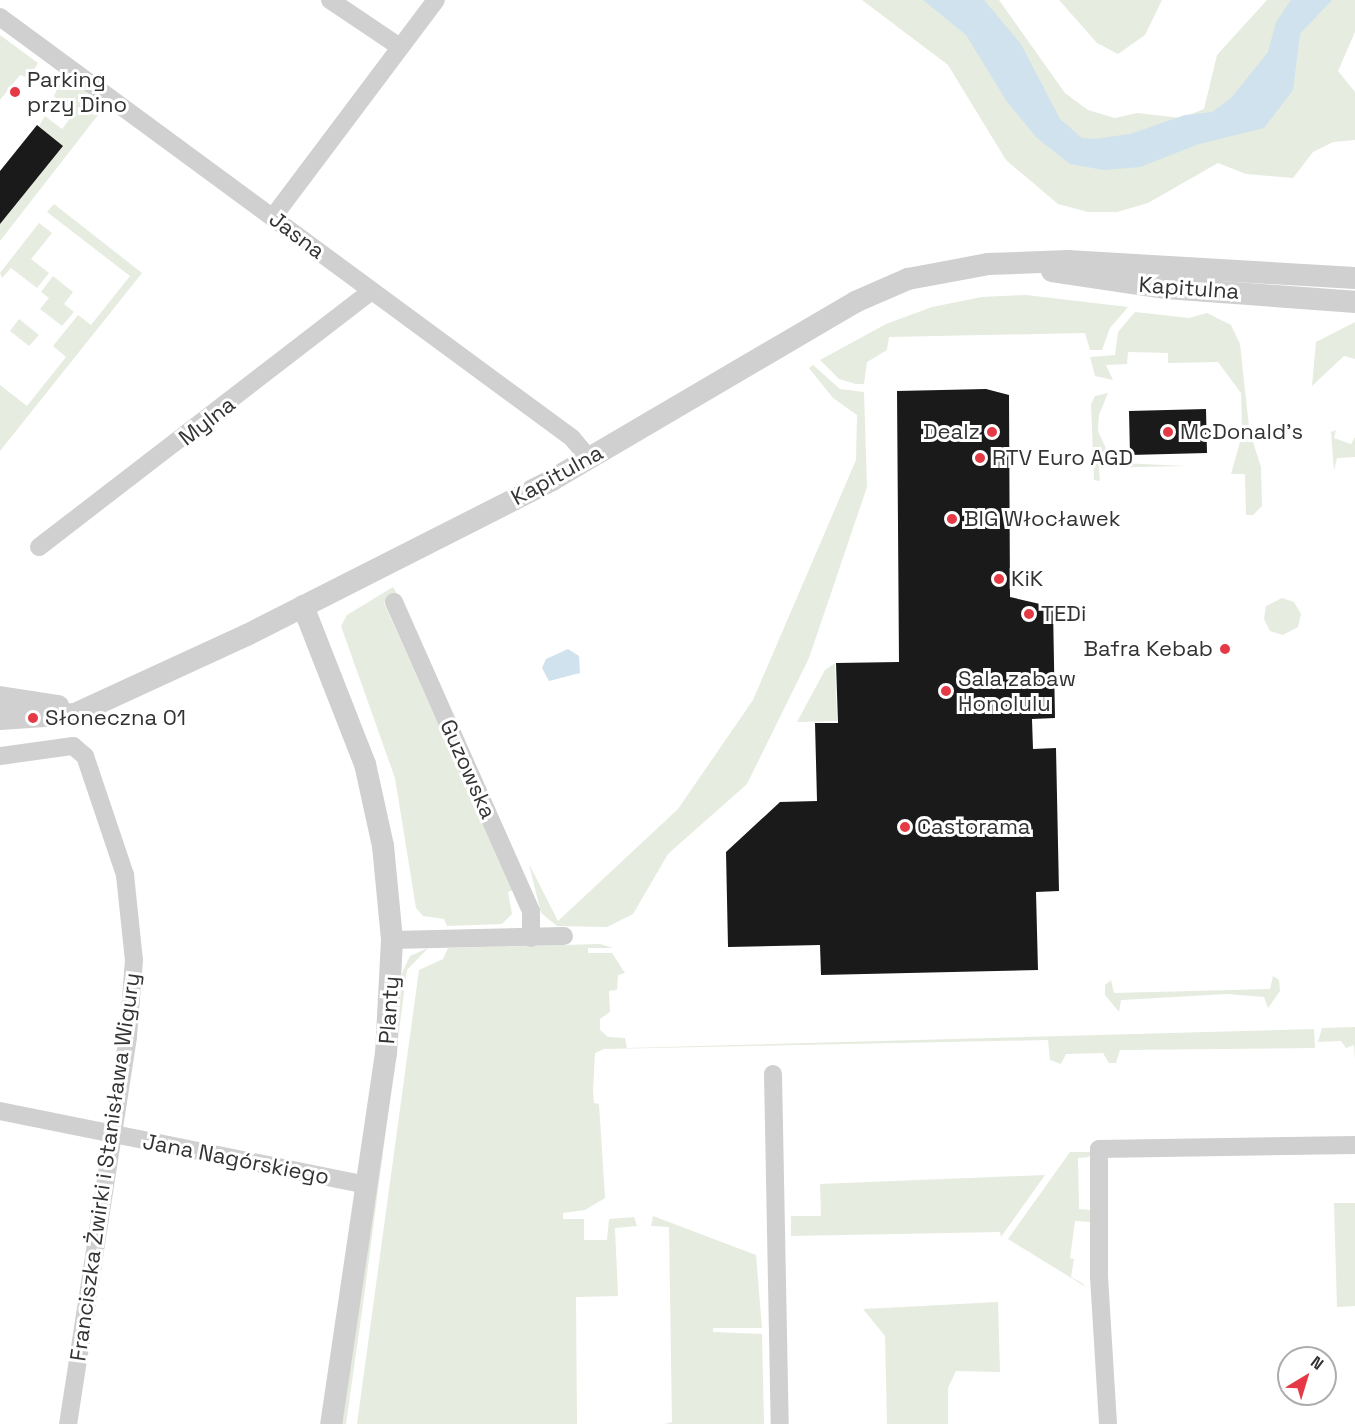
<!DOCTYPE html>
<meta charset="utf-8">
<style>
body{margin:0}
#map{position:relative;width:1355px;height:1424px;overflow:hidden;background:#fff;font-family:"Space Grotesk",sans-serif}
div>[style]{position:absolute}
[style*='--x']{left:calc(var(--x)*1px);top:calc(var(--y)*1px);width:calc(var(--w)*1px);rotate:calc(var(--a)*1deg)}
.green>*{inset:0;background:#e6ecdf}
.water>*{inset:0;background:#cfe2ee}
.building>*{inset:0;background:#1a1a1a}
.minor>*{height:18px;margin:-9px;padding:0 9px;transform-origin:9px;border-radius:9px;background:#d0d0d0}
.tertiary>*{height:22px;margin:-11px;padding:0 11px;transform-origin:11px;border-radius:11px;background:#d0d0d0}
.dots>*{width:16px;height:16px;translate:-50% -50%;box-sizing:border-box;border:3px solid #fff;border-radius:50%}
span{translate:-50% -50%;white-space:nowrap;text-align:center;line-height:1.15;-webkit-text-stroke:6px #fff;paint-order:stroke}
.poi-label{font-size:22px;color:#333}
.left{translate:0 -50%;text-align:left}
.right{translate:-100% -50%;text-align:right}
.street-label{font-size:22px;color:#333}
.north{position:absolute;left:1277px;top:1346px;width:60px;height:60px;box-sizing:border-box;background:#fff;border:2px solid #adadad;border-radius:50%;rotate:38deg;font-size:16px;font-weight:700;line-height:24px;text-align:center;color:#333}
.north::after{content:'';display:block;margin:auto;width:21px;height:27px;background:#e63946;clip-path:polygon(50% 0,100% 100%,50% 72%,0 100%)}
</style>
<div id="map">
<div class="green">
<i style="clip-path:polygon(862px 0,999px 0,1065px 93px,1088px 110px,1115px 118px,1137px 113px,1181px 118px,1204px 109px,1217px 55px,1267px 0,1355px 0,1355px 32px,1338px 71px,1355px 92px,1355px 140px,1333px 142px,1313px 152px,1293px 178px,1246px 174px,1218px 163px,1148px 203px,1117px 212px,1088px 212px,1058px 204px,1006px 160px,948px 65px)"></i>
<i style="clip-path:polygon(1059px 0,1162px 0,1145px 35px,1118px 54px,1097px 43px)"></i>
<i style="clip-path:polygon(0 35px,38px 63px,29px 78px,20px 75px,0 100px)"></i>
<i style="clip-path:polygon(69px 78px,105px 106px,0 241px,0 224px,63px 146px,39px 126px,45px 116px,62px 129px,72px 116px,54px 96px,59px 85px)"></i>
<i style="clip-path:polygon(54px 204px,142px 273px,0 451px,0 385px,27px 406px,66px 357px,53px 346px,78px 315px,91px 325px,130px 276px,47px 212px)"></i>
<i style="clip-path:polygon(39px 223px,52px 233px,31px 259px,49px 273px,37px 288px,11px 268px,2px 278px,0 273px)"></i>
<i style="clip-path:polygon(53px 276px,73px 292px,64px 304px,74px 312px,62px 326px,40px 309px,49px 298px,41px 292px)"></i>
<i style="clip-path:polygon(1026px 295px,1128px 307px,1110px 328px,1102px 350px,1090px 350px,1085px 333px,889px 337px,887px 350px,867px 362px,864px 384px,856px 384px,839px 379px,820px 360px,886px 324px,932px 307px,982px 297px)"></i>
<i style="clip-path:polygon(1135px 312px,1189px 318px,1207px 313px,1231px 325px,1240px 344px,1249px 427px,1242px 429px,1241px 393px,1218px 362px,1168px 363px,1168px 353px,1128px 352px,1127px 364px,1106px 365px,1113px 380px,1095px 376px,1090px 357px,1115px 355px,1118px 332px)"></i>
<i style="clip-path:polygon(19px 319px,39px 335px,29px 346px,10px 331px)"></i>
<i style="clip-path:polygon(1355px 322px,1355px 359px,1344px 356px,1312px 386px,1316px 342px)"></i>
<i style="clip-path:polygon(813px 365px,840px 389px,864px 392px,867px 487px,809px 658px,747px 784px,668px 854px,633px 914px,607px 927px,557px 926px,541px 913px,529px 864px,558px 921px,678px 809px,753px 700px,856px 460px,857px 415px,833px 398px,809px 368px)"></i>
<i style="clip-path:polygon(1108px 393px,1099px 415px,1098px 431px,1109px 455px,1122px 463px,1185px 466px,1099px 468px,1100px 481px,1094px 480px,1091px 404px,1095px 396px)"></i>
<i style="clip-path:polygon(1336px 430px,1334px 438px,1351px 444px,1355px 437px,1355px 457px,1337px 458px,1334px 471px,1331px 432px)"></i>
<i style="clip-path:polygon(1242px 435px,1251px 436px,1261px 467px,1262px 506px,1253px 515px,1246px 515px,1245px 474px,1231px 474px)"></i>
<i style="clip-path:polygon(393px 587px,406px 609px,396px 594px,384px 603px,513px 890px,508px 892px,512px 914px,502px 924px,447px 926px,444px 919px,423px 916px,416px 908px,395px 778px,341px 626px,347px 615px)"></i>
<i style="clip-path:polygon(1282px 598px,1294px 602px,1301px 614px,1298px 627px,1283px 635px,1270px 631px,1264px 619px,1266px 606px)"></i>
<i style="clip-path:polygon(835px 663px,837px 721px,797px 722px,825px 670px)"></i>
<i style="clip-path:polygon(600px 944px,613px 948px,588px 948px,588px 953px,612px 953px,625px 973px,618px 975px,617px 990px,609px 991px,610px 1012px,600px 1019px,600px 1030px,608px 1037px,625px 1038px,627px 1048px,1314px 1029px,1315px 1048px,1120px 1050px,1116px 1063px,1109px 1063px,1103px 1053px,1066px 1054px,1061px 1064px,1050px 1060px,1048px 1040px,604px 1049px,595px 1053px,593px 1091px,594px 1103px,599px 1104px,605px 1198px,585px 1210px,563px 1213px,563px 1219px,584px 1219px,584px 1240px,607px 1240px,609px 1219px,634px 1217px,637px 1226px,615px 1228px,618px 1296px,576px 1297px,577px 1424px,357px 1424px,419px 970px,443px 959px,448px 948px)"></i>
<i style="clip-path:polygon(428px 948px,407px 970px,364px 1297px,346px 1424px,342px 1424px,397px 1042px,402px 973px,410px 956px)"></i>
<i style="clip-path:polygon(1273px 976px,1279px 980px,1280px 991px,1268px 1008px,1264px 997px,1227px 994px,1121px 1000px,1119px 1012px,1105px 995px,1105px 985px,1111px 980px,1114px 993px,1270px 989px)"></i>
<i style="clip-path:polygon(1355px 1027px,1355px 1060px,1354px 1045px,1346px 1048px,1341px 1041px,1318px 1042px,1322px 1028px)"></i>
<i style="clip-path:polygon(1070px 1152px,1091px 1152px,1089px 1157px,1078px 1158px,1079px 1209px,1090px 1210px,1093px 1222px,1075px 1221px,1070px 1258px,1074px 1259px,1071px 1277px,1082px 1283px,1086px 1287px,1008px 1239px)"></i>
<i style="clip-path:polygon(1045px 1175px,1001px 1237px,1000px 1232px,791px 1236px,791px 1216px,821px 1216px,820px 1184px)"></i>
<i style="clip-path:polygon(1334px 1203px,1355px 1203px,1355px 1306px,1337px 1307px)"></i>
<i style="clip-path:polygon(653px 1216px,756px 1255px,762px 1328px,713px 1328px,713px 1332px,762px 1334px,764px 1424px,665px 1424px,672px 1422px,669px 1227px,651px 1226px)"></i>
<i style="clip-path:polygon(998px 1302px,1000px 1372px,956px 1371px,948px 1388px,948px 1424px,887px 1424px,885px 1336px,863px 1309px)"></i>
</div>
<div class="water">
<i style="clip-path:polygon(923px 0,984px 0,1021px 44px,1060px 119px,1082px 138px,1094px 139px,1130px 134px,1185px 115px,1212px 112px,1231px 98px,1268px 52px,1276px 22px,1291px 0,1332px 0,1300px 34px,1293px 90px,1264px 128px,1199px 144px,1140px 167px,1104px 170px,1070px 164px,1037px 138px,1007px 102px,966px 35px)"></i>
<i style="clip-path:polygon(568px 649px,579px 656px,580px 673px,549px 681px,542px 668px,546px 659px)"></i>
</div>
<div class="building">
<i style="clip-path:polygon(37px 125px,63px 146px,0 224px,0 171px)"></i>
<i style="clip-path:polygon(986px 389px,1009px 395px,1010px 597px,1053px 607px,1055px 718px,1032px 719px,1033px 749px,1056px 748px,1059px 891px,1036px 892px,1038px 970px,821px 975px,820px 945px,728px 947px,726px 852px,780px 802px,817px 801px,815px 723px,838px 723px,836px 663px,899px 662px,897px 391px)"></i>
<i style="clip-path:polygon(1206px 409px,1207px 453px,1130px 455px,1129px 411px)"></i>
</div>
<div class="minor">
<i style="--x:330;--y:0;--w:84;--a:33.9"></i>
<i style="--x:0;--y:17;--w:710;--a:36.35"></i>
<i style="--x:572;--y:438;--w:26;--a:50"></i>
<i style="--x:273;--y:217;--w:271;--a:-53.1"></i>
<i style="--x:39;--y:547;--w:419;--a:-37.6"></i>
<i style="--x:394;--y:602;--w:338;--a:66.1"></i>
<i style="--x:531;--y:911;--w:27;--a:90"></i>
<i style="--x:0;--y:756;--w:74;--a:-7.8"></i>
<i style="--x:73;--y:746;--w:16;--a:40"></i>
<i style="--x:85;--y:756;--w:126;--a:71.4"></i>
<i style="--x:125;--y:875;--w:85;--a:84"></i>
<i style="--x:134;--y:960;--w:77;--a:94.5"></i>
<i style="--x:128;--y:1037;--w:392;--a:98.8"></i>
<i style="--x:392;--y:940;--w:172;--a:-1.3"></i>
<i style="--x:773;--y:1074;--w:350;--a:88.9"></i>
<i style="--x:0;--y:1111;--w:373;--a:11.4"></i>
<i style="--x:1108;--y:1424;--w:147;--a:-93.5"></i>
<i style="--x:1099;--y:1277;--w:128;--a:-90"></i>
<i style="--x:1099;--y:1149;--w:256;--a:-0.9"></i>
</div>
<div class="tertiary">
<i style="--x:1052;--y:271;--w:115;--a:8.5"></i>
<i style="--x:1166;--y:288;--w:190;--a:4.2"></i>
<i style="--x:303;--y:606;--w:170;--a:68.6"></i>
<i style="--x:365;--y:764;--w:84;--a:77.6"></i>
<i style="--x:383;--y:846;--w:94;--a:84.5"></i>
<i style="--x:392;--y:940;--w:113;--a:93"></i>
<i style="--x:386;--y:1053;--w:375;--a:98.4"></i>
<i style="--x:0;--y:697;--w:59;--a:8.8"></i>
<i style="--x:0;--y:719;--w:75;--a:-3.8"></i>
<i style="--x:75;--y:714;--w:189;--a:-24.7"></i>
<i style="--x:247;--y:635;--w:342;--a:-26.9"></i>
<i style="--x:552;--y:480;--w:351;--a:-30.4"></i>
<i style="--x:855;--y:302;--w:58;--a:-23.5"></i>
<i style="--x:908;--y:279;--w:81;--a:-10.6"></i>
<i style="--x:988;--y:264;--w:80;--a:-2.1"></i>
<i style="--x:1068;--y:261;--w:288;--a:3.4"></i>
</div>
<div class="dots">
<i style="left:15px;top:92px;background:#e63946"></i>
<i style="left:992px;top:432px;background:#e63946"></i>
<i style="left:1168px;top:432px;background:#e63946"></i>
<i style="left:980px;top:458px;background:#e63946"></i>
<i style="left:952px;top:519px;background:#e63946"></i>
<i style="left:999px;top:579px;background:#e63946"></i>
<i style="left:1029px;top:614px;background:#e63946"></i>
<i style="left:1225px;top:649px;background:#e63946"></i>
<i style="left:946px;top:691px;background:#e63946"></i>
<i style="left:33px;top:718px;background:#e63946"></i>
<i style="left:905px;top:827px;background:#e63946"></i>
</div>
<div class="poi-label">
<span class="left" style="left:27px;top:92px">Parking<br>przy Dino</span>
<span class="right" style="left:980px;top:432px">Dealz</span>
<span class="left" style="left:1180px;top:432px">McDonald's</span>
<span class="left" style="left:992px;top:458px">RTV Euro AGD</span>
<span class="left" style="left:964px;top:519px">BIG Włocławek</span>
<span class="left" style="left:1011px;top:579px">KiK</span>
<span class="left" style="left:1041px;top:614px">TEDi</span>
<span class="right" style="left:1213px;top:649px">Bafra Kebab</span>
<span class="left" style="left:958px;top:691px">Sala zabaw<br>Honolulu</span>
<span class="left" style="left:45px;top:718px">Słoneczna 01</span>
<span class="left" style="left:917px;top:827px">Castorama</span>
</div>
<div class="street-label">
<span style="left:297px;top:235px;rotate:37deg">Jasna</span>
<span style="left:1189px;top:288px;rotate:4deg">Kapitulna</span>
<span style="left:207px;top:421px;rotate:-38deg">Mylna</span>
<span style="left:557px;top:475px;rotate:-29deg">Kapitulna</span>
<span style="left:468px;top:769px;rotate:66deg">Guzowska</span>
<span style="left:389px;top:1010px;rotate:-86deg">Planty</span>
<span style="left:236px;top:1159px;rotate:11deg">Jana Nagórskiego</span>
<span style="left:105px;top:1167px;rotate:-82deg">Franciszka Żwirki i Stanisława Wigury</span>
</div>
<div class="north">N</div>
</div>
